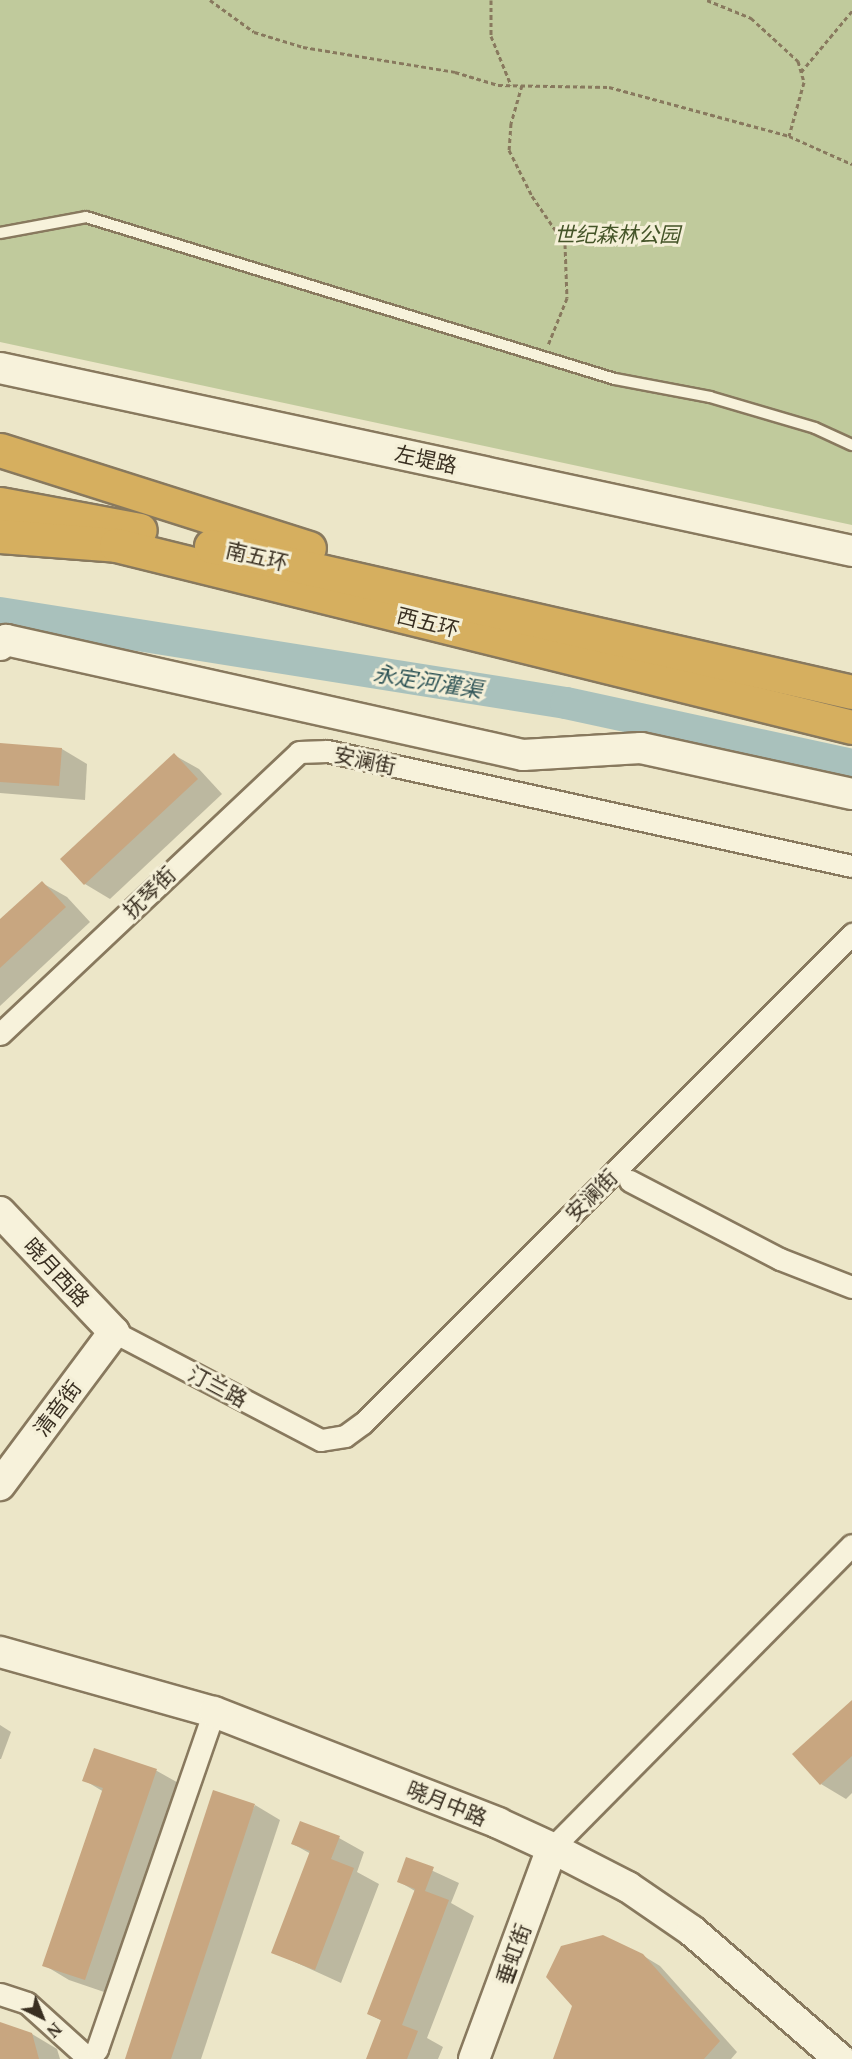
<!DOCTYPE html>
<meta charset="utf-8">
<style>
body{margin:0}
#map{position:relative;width:852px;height:2059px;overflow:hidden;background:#ece6c8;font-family:"Noto Serif","Noto Sans SC",serif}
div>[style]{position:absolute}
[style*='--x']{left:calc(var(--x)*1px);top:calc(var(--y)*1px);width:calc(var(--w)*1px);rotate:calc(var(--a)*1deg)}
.green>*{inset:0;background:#c0ca9c}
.shadow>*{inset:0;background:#0003}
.river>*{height:32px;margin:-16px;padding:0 16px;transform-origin:16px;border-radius:16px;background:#a9c1bc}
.building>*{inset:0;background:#c8a680}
.path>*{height:3px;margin-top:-1.5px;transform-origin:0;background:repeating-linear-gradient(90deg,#88795e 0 4.5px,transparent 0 7.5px)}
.roads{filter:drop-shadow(2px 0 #88795e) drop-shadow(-2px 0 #88795e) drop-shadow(0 2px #88795e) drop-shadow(0 -2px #88795e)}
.lane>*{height:10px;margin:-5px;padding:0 5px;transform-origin:5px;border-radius:5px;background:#f7f2db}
.street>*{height:21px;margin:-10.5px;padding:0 10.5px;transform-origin:10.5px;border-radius:10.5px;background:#f7f2db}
.secondary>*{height:30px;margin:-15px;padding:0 15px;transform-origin:15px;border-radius:15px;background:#f7f2db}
.highway>*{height:33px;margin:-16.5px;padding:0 16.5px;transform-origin:16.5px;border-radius:16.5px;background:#d6af5f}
span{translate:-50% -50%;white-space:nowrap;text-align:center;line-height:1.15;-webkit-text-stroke:6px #f4efd7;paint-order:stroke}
.park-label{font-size:21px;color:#445428;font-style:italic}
.street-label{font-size:21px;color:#392f21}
.water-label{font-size:22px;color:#315658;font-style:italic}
.north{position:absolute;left:12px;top:1987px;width:60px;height:60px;-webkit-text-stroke:4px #f4efd7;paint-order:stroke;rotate:137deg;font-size:16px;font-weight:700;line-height:24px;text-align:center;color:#392f21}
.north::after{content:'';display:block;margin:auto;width:21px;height:27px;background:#392f21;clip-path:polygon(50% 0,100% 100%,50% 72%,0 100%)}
</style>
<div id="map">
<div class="green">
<i style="clip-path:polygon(0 0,852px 0,852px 525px,0 342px)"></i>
</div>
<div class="shadow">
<i style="clip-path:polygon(0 745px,62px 749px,87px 764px,85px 800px,0 793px)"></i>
<i style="clip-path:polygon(174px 755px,199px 769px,222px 794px,110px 899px,85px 884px,62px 859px)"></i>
<i style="clip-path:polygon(42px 883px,67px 897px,90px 922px,0 1006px,0 921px)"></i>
<i style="clip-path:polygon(852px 1702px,852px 1793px,846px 1799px,821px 1784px)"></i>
<i style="clip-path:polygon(0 1725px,11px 1732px,1px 1759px,0 1759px)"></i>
<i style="clip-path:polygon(95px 1750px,157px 1771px,182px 1785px,110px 1994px,69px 1980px,44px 1965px,104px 1792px,84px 1780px)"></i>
<i style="clip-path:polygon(255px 1805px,280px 1820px,201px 2059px,126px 2059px)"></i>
<i style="clip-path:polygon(339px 1838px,364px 1852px,357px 1872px,379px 1884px,341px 1983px,273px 1952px,311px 1854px,293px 1844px)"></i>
<i style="clip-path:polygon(407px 1859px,459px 1883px,451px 1903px,474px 1916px,427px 2038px,443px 2047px,438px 2059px,367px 2059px,382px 2021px,369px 2014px,415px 1891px,398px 1881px)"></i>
<i style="clip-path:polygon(642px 1955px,660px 1966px,737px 2052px,731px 2059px,555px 2059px)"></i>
<i style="clip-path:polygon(0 2023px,32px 2034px,57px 2049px,60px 2059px,0 2059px)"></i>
</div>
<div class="river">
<i style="--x:0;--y:613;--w:573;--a:9.03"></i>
<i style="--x:566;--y:703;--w:293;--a:12.2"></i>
</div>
<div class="building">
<i style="clip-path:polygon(0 743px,62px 748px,59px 786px,0 782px)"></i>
<i style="clip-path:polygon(174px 753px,198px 779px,84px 885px,60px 859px)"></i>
<i style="clip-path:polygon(42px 881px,66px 907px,0 968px,0 919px)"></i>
<i style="clip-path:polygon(852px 1700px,852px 1756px,820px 1785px,792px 1754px)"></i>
<i style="clip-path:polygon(94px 1748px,157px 1769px,85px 1980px,42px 1966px,103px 1788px,82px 1781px)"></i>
<i style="clip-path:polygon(213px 1790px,255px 1804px,171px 2059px,125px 2059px)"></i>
<i style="clip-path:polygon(300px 1821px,340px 1836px,331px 1859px,354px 1868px,315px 1970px,271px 1953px,310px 1851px,291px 1844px)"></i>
<i style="clip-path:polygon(406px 1857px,434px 1867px,425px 1891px,449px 1900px,402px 2025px,418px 2031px,407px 2059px,366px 2059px,381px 2020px,367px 2014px,415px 1889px,397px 1882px)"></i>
<i style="clip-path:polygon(603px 1935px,643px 1954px,720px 2041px,704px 2059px,553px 2059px,572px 2006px,546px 1977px,561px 1946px)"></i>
<i style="clip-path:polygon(0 2022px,32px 2033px,39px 2059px,0 2059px)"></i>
</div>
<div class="path">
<i style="--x:210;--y:0;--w:54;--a:36"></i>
<i style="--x:254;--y:32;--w:51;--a:17"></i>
<i style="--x:303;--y:47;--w:154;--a:9.3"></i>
<i style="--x:455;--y:72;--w:45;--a:16.8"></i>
<i style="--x:498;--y:85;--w:111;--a:1"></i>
<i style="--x:609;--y:87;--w:187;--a:15.2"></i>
<i style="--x:789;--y:136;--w:69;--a:24"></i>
<i style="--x:491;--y:0;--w:36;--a:90"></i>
<i style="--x:491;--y:36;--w:53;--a:67.8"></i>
<i style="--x:707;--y:0;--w:48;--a:22.2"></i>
<i style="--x:751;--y:18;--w:64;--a:42.5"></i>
<i style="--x:798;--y:61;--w:22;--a:74"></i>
<i style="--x:804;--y:82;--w:56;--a:105.5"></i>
<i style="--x:801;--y:72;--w:80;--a:-50.1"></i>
<i style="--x:522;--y:85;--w:40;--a:106"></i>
<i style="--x:511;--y:123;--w:27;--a:94"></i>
<i style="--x:509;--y:150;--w:51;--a:63.4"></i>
<i style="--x:532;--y:196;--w:58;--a:55.5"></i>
<i style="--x:565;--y:244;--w:54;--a:87.9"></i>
<i style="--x:567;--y:298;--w:51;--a:112"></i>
</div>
<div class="roads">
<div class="lane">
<i style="--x:0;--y:233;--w:87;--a:-10.5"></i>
<i style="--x:86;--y:217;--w:553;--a:17.03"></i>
<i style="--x:615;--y:379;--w:97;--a:10.7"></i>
<i style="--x:710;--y:397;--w:109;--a:16.4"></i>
<i style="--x:815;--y:428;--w:41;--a:24.7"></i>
</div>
<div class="street">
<i style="--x:0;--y:1034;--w:411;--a:-43.3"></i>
<i style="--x:299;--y:752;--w:28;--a:-2"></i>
<i style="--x:327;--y:751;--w:537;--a:12.36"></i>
<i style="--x:630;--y:1181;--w:169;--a:27.5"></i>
<i style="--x:780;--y:1259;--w:77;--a:21.3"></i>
<i style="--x:114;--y:1332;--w:233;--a:27.6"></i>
<i style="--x:321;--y:1440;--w:24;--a:-9"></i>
<i style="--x:345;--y:1436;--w:22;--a:-36"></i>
<i style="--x:363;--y:1423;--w:692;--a:-45"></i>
<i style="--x:552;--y:1848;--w:426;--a:-45.3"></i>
<i style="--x:0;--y:1994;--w:28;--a:18"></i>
<i style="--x:27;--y:2003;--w:84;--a:42.1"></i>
<i style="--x:89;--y:2059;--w:13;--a:-51"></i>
<i style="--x:97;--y:2049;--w:357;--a:-70.9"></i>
</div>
<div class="secondary">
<i style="--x:0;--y:368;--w:871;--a:12.12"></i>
<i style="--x:0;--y:645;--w:8;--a:-40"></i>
<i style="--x:6;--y:640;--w:530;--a:12.54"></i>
<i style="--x:523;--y:755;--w:118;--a:-3.4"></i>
<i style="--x:641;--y:748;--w:216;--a:12.3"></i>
<i style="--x:0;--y:1212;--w:166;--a:46.5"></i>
<i style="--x:114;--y:1332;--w:191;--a:126.7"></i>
<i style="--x:0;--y:1652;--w:222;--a:15.7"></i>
<i style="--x:214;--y:1712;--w:305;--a:21.3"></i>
<i style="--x:498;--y:1823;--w:60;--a:24.8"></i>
<i style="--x:552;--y:1848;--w:85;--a:27.2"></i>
<i style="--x:628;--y:1887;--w:78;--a:34.5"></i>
<i style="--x:692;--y:1931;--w:196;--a:40.9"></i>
<i style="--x:474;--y:2059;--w:225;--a:-69.7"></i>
</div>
<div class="highway">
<i style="--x:0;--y:450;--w:324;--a:17.6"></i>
<i style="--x:0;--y:504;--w:142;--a:10.5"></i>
<i style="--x:0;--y:536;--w:116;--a:4.4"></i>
<i style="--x:116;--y:545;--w:758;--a:13.89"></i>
<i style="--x:211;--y:546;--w:657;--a:12.83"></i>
</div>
</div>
<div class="park-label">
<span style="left:617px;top:234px">世纪森林公园</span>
</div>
<div class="street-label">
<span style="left:426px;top:459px;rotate:12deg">左堤路</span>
<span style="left:257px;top:556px;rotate:13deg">南五环</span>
<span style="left:428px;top:622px;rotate:14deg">西五环</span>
<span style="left:365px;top:760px;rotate:12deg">安澜街</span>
<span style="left:149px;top:892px;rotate:-44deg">抚琴街</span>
<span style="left:591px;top:1195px;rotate:-45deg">安澜街</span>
<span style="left:57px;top:1272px;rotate:47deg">晓月西路</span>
<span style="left:218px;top:1386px;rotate:28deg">汀兰路</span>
<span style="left:57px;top:1408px;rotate:-53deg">清音街</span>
<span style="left:447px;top:1803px;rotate:22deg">晓月中路</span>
<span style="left:513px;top:1954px;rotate:-70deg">垂虹街</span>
</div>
<div class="water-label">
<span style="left:428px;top:681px;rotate:9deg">永定河灌渠</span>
</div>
<div class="north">N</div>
</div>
